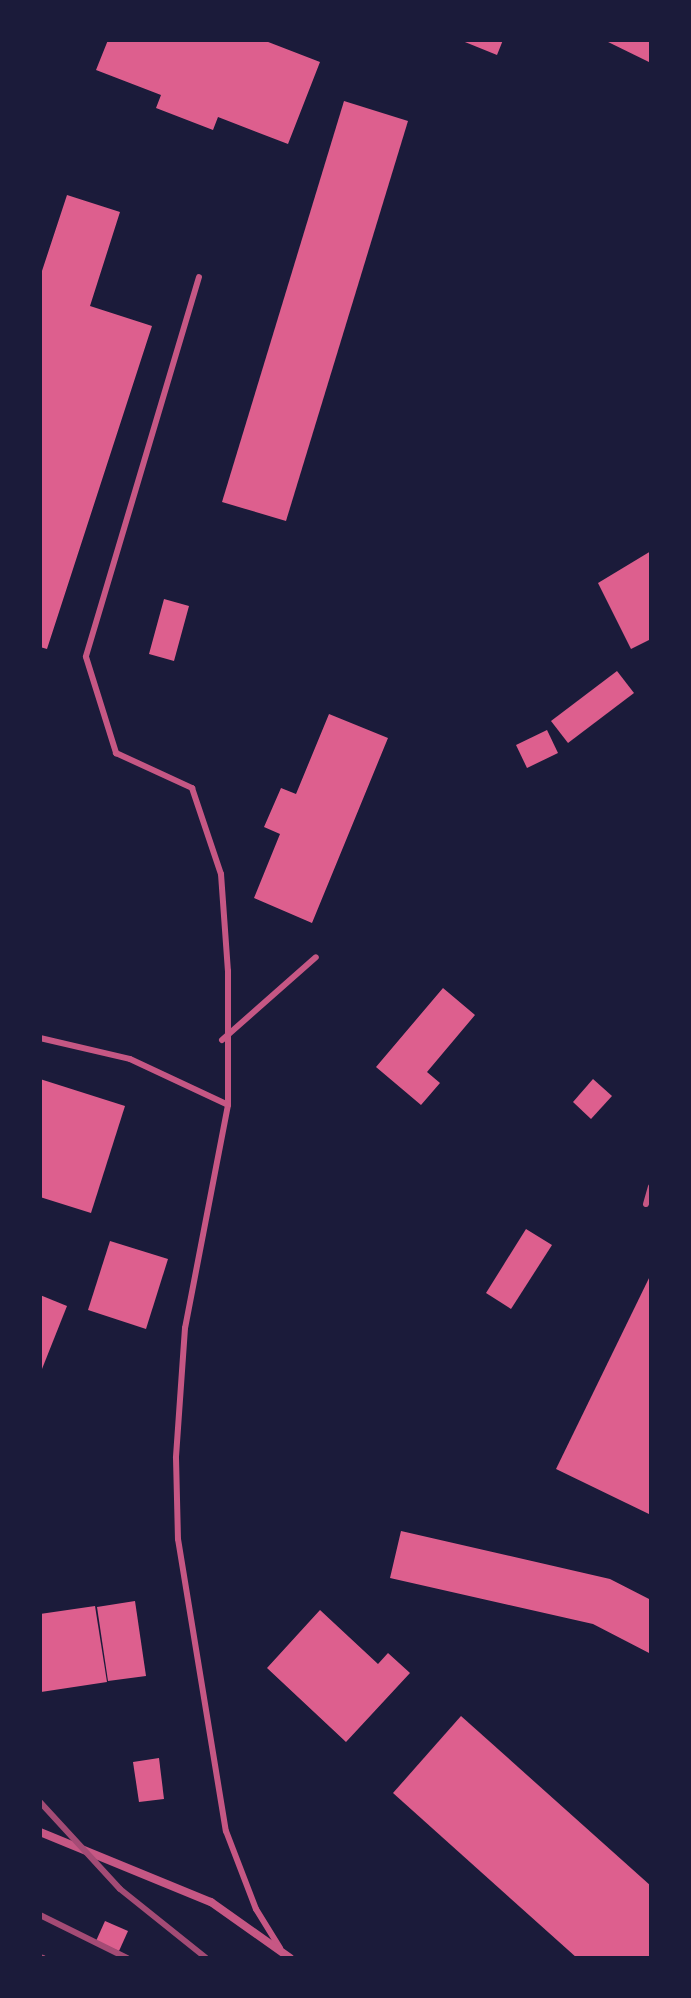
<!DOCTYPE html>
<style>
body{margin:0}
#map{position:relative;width:691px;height:1998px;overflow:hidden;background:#1b1b3a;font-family:"Exo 2",sans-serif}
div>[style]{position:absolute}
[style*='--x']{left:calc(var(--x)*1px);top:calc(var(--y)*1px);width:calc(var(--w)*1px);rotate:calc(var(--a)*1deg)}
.building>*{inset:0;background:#dd5f8e}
.service>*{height:6px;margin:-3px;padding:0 3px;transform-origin:3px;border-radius:3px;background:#c65784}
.minor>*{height:8px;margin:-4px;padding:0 4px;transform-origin:4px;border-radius:4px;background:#c65784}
.rail>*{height:6px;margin:-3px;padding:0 3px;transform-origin:3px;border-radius:3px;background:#a44b75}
span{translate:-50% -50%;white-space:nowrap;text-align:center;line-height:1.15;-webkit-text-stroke:7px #1b1b3a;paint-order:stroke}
.frame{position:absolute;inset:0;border:42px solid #1b1b3a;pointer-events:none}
</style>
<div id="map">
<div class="building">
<i style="clip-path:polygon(108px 40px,263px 40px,320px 62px,288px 144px,218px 117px,213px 130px,156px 108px,161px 95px,96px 70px)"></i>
<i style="clip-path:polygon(460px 40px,503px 40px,497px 55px)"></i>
<i style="clip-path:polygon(604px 40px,651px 40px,651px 63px)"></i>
<i style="clip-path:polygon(344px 101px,408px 121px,286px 521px,222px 502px)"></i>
<i style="clip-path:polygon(67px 195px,120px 212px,90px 306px,152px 326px,47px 649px,40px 647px,40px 277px)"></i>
<i style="clip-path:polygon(651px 551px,651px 639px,631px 649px,598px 583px)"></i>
<i style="clip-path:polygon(164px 599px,189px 606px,174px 661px,149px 654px)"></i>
<i style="clip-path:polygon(617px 671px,634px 693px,568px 743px,551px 721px)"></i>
<i style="clip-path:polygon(329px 714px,388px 738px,312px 923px,254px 898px,280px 834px,264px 827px,281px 788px,296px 794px)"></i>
<i style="clip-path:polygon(547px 730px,558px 753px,527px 768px,516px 745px)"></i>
<i style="clip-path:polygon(443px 988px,475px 1015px,427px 1072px,440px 1083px,421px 1105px,376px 1067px)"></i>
<i style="clip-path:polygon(40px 1079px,125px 1106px,91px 1213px,40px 1197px)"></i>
<i style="clip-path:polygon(593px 1079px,612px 1096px,591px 1119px,573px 1102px)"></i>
<i style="clip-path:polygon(526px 1229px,552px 1245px,511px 1309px,486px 1293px)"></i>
<i style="clip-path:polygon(110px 1241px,168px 1259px,146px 1329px,88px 1310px)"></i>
<i style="clip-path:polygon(651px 1274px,651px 1515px,556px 1469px)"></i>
<i style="clip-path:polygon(40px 1295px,67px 1306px,40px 1374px)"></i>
<i style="clip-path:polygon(401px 1531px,610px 1579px,651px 1600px,651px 1654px,593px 1624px,390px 1578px)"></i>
<i style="clip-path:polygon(135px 1601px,146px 1676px,108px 1681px,97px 1607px)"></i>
<i style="clip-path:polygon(95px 1606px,107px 1682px,41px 1692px,40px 1614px)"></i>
<i style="clip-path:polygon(320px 1610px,378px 1664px,388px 1653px,410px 1673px,346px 1742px,267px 1668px)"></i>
<i style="clip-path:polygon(461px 1716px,651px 1886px,651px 1958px,577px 1958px,393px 1793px)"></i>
<i style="clip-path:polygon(159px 1758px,164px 1799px,139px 1802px,133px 1762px)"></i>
<i style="clip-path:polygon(105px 1921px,128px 1931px,119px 1951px,96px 1941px)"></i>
</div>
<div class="service">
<i style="--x:199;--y:277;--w:396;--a:106.6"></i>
<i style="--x:86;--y:657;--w:101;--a:72.6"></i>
<i style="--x:116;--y:753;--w:84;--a:24.7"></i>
<i style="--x:192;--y:788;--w:91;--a:71.4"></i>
<i style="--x:221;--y:874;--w:97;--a:85.9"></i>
<i style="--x:228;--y:971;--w:134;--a:90"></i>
<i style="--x:228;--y:1105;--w:227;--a:100.9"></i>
<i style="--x:185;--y:1328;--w:130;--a:94"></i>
<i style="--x:176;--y:1458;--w:81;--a:88.6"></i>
<i style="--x:178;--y:1539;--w:296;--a:80.7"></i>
<i style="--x:226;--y:1831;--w:84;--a:69"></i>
<i style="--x:256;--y:1909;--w:46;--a:58.4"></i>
<i style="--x:40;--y:1038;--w:92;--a:13.1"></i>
<i style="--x:130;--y:1059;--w:108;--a:25.1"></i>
<i style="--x:222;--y:1040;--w:125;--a:-41.4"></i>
<i style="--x:646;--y:1204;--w:18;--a:-74"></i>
</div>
<div class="minor">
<i style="--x:40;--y:1832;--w:185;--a:22.3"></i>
<i style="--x:211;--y:1902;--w:97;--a:35.3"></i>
</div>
<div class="rail">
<i style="--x:40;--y:1802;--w:118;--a:47.4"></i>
<i style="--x:120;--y:1889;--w:110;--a:38.7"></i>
<i style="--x:40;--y:1915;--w:97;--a:26.3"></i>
<i style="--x:40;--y:1957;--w:3;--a:18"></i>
</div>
<div class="frame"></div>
</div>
